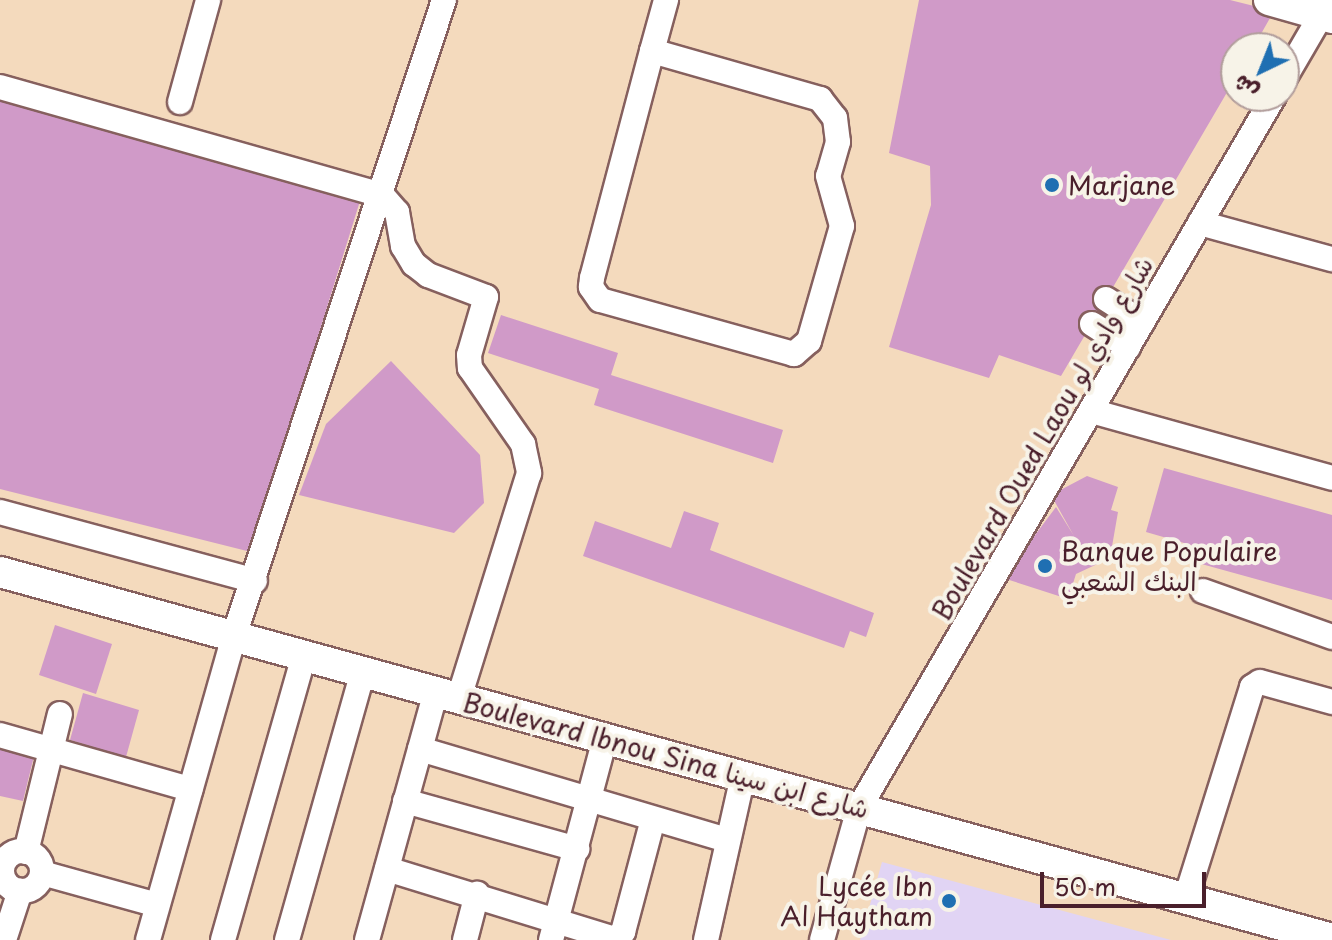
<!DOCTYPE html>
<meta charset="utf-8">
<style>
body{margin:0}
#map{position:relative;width:1332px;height:940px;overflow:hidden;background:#f4dabd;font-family:"Playpen Sans","Playpen Sans Arabic",sans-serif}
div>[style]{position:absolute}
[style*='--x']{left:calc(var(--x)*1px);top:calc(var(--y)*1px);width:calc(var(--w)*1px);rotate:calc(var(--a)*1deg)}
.built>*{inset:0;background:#e1d4f4}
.building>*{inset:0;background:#d09ac8}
.roads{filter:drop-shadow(2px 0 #86605e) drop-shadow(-2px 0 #86605e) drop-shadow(0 2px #86605e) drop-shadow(0 -2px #86605e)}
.minor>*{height:24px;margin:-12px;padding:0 12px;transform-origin:12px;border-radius:12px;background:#fff}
.minor>.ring{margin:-12px;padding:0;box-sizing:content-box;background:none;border:24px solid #fff;border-radius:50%}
.major>*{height:30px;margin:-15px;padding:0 15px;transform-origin:15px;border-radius:15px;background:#fff}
.dots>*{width:22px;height:22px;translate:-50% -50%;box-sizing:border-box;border:4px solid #f7f3e8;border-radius:50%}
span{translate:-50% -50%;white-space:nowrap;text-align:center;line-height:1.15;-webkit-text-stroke:8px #f7f3e8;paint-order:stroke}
.poi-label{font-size:26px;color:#4a1f2b}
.left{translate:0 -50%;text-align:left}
.right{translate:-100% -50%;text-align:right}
.street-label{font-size:26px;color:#4a1f2b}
.north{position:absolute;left:1220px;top:32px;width:80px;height:80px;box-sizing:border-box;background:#f7f3e8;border:2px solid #b29e9c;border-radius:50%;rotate:223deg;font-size:22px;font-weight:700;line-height:32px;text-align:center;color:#4a1f2b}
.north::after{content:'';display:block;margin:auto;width:28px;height:36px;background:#1f6fb2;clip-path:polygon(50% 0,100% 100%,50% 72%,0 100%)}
.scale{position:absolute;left:1040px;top:872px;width:166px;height:36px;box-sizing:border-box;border:4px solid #4a1f2b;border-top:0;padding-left:10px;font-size:24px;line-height:28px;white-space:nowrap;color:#4a1f2b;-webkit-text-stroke:6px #f7f3e8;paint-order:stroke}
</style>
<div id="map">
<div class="built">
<i style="clip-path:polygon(882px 862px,1171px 940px,860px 940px)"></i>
</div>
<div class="building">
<i style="clip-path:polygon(919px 0,1230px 0,1274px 11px,1253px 48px,1236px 48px,1236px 77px,1061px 376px,999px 355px,989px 378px,889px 347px,931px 205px,930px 166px,889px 153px)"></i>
<i style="clip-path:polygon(0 99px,360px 201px,251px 552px,0 489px)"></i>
<i style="clip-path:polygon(501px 315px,618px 353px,611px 375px,783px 430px,773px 463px,594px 405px,599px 389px,488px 353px)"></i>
<i style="clip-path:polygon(391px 361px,480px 455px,484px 503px,454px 533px,299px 495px,326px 424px)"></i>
<i style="clip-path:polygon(1164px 468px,1332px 515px,1332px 600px,1187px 560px,1191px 545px,1146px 532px)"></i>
<i style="clip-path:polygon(1087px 476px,1118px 487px,1111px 510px,1118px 512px,1110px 558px,1076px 574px,1068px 599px,1003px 578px,1056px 507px,1074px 536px,1051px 495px)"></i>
<i style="clip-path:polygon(684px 511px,719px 523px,710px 550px,874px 613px,866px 637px,850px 631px,844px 648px,583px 556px,595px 521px,671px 548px)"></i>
<i style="clip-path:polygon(55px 625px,112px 644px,96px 694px,39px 675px)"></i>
<i style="clip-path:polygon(83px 693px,139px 710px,126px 757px,70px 740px)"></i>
<i style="clip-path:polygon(0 744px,35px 752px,23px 801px,0 796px)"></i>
</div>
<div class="roads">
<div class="minor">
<i style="--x:652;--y:51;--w:175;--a:15.9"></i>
<i style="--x:820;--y:99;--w:24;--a:52"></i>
<i style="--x:835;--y:118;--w:24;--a:83"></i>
<i style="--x:838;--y:142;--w:35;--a:106"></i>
<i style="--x:828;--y:176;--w:52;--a:74.4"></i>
<i style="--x:842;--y:226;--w:120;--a:106"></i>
<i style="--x:809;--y:341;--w:20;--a:139"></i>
<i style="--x:794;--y:354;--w:201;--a:-164.4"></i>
<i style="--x:600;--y:300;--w:16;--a:-125"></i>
<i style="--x:591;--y:287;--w:9;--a:-84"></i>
<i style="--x:592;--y:278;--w:235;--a:-75.2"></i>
<i style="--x:652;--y:51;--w:53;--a:-74.6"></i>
<i style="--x:1284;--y:79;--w:91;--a:-59.8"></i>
<i style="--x:0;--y:87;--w:397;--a:15.8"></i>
<i style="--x:382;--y:195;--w:23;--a:49"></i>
<i style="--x:397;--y:212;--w:35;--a:80"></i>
<i style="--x:403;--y:246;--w:21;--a:59"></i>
<i style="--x:414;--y:264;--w:18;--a:38"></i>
<i style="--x:428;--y:275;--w:62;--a:20.8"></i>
<i style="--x:486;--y:297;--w:60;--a:106.3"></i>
<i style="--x:469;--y:355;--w:13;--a:86"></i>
<i style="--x:470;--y:368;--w:93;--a:55.1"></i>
<i style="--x:523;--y:444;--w:30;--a:78"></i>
<i style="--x:529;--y:473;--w:236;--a:107.3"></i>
<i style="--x:180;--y:102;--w:106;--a:-74.6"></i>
<i style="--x:1200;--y:223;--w:137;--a:15.3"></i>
<i style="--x:1106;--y:299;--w:43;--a:32.6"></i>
<i style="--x:1092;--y:324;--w:43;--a:32.6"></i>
<i style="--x:1091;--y:411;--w:250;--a:15.5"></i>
<i style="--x:0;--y:512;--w:264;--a:15.1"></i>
<i style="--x:1203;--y:591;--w:137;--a:19.6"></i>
<i style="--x:0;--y:735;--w:198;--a:15.9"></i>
<i style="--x:420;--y:749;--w:321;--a:16.5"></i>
<i style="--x:405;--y:801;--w:179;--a:15.6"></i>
<i class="ring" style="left:2px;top:851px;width:16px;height:16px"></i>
<i style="--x:26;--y:852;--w:142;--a:-76.2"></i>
<i style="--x:387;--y:869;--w:239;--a:17.1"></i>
<i style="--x:615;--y:939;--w:11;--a:-41"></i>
<i style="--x:623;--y:932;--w:117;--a:-75.1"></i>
<i style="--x:42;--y:873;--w:119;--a:15.5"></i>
<i style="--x:1186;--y:898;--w:221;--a:-72.6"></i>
<i style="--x:1252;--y:687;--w:9;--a:-32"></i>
<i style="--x:1260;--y:682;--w:75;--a:15.5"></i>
<i style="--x:4;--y:940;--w:52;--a:-71.9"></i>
<i style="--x:148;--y:940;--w:316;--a:-74.2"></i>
<i style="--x:234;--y:636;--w:670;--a:-71.73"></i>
<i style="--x:223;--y:940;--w:295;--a:-74.1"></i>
<i style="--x:287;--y:940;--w:279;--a:-74.2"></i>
<i style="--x:367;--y:940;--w:257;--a:-74.5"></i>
<i style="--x:465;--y:940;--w:48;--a:-75.4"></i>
<i style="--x:551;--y:940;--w:208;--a:-75"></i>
<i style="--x:706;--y:940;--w:168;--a:-77.3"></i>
<i style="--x:822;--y:940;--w:137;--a:-74.3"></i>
<i style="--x:859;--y:808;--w:824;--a:-59.76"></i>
</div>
<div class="major">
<i style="--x:1269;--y:0;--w:66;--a:15.9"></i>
<i style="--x:0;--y:572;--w:1382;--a:15.4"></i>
</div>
</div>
<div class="dots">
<i style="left:1052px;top:185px;background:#1f6fb2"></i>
<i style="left:1045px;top:566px;background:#1f6fb2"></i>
<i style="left:949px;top:901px;background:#1f6fb2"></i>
</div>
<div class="poi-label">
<span class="left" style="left:1068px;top:185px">Marjane</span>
<span class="left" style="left:1061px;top:566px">Banque Populaire<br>البنك الشعبي</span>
<span class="right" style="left:933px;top:901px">Lycée Ibn<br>Al Haytham</span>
</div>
<div class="street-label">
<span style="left:1042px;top:438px;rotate:-60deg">Boulevard Oued Laou شارع وادي لو</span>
<span style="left:666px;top:755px;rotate:15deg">Boulevard Ibnou Sina شارع ابن سينا</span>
</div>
<div class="north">ش</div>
<div class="scale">50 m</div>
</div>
